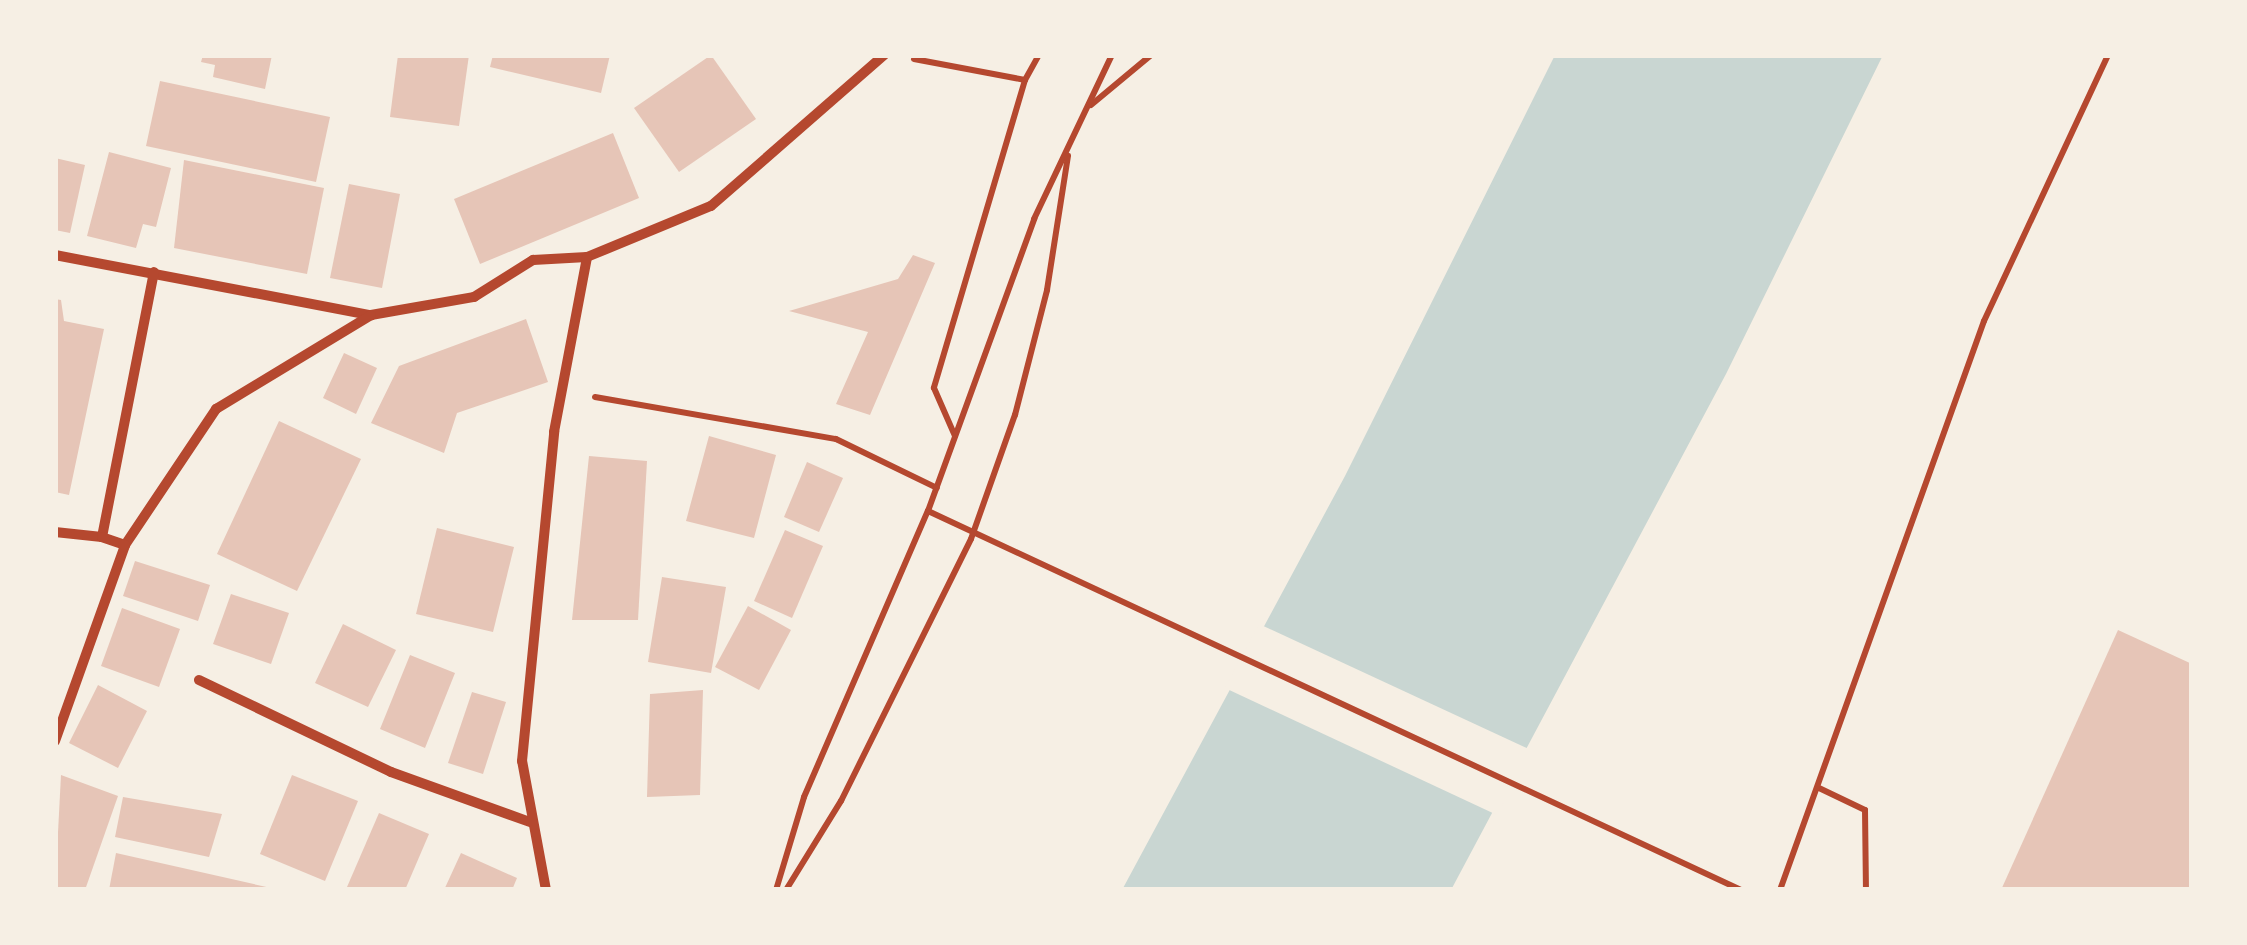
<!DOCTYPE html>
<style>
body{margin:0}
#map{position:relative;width:2247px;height:945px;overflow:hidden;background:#f6efe4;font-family:Ubuntu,sans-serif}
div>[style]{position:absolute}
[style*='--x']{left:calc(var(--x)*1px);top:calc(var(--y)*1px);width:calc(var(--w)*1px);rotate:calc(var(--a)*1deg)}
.water>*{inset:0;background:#c9d6d2}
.pier>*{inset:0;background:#f6efe4}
.building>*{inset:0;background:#e6c5b7}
.path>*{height:6px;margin:-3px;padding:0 3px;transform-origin:3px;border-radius:3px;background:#b5482f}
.minor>*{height:10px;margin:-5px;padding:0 5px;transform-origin:5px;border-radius:5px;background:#b5482f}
span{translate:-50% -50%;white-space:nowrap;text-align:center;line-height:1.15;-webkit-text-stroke:8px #f6efe4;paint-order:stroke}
.frame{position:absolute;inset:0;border:58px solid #f6efe4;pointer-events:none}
</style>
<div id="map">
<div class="water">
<i style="clip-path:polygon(1555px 55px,1883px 55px,1726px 374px,1451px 890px,1122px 890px,1345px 476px)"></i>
</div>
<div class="pier">
<i style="clip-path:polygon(1259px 624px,1531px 750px,1497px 815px,1225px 688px)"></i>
</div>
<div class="building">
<i style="clip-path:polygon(203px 55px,272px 55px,265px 89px,213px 77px,215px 65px,201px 62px)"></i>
<i style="clip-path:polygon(398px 55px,469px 55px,459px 126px,390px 117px)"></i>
<i style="clip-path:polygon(493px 55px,610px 55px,601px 93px,490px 67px)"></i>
<i style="clip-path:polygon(711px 55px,756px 119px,679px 172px,634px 108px)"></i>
<i style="clip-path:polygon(160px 81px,330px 117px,316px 182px,146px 146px)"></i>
<i style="clip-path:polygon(613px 133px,639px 198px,480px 264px,454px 199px)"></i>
<i style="clip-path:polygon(109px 152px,171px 168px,156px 227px,143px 224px,136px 248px,87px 236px)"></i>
<i style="clip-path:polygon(55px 158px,85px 165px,70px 233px,55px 230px)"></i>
<i style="clip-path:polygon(184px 160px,324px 188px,307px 274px,174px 248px)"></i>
<i style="clip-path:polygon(349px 184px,400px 194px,382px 288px,330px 278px)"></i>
<i style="clip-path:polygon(913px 255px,935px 263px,870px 415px,836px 404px,868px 332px,789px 311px,898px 279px)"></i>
<i style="clip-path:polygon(55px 299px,61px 300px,64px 321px,104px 329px,69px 495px,55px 492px)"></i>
<i style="clip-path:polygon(526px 319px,548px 382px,457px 413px,444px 453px,371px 423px,399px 366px)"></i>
<i style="clip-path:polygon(344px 353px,377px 368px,356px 414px,323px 398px)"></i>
<i style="clip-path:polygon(279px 421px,361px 459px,297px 591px,217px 554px)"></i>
<i style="clip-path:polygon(709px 436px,776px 455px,754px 538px,686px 521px)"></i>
<i style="clip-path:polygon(589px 456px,647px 461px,638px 620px,572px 620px)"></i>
<i style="clip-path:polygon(807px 462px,843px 478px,819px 532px,784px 517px)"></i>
<i style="clip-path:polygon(437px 528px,514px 547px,493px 632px,416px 614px)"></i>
<i style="clip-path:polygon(785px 530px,823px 546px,792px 618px,754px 601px)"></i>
<i style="clip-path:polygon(135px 561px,210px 585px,198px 621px,123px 596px)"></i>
<i style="clip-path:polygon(662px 577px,726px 587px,711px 673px,648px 662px)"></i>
<i style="clip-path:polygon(231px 594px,289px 613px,271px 664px,213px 644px)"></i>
<i style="clip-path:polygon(748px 606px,791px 630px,759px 690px,715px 667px)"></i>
<i style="clip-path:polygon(122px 608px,180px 629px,159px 687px,101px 666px)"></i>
<i style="clip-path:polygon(343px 624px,396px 650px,368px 707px,315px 683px)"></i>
<i style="clip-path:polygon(2118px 630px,2192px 664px,2192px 890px,2001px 890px)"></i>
<i style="clip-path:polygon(410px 655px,455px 673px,425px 748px,380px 729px)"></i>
<i style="clip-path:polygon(98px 685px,147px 711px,118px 768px,69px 743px)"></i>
<i style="clip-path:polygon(703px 690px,700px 795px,647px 797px,650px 694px)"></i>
<i style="clip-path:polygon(472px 692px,506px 702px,483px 774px,448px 763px)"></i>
<i style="clip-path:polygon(61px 775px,118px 796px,85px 890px,55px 890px)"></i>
<i style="clip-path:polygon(292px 775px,358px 801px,325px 881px,260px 854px)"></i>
<i style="clip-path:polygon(123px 797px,222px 814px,209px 857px,115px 837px)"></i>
<i style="clip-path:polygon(379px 813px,429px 834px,405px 890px,347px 887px)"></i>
<i style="clip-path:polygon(116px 853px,271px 888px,271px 890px,109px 890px)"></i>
<i style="clip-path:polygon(461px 853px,517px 878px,512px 890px,444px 890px)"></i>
</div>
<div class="path">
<i style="--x:914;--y:59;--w:113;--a:10.7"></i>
<i style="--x:1025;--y:80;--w:321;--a:106.5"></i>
<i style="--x:934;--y:388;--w:52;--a:66.4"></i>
<i style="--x:1025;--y:80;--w:29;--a:-61"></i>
<i style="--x:1091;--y:105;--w:78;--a:-39.8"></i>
<i style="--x:595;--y:397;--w:245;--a:9.9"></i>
<i style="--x:836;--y:439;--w:112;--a:25.9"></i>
<i style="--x:928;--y:511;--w:897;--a:24.99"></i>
<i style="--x:1819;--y:788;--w:51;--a:25.6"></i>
<i style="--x:1865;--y:810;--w:80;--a:89.3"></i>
<i style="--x:776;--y:890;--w:97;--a:-73.2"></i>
<i style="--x:804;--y:797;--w:312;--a:-66.6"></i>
<i style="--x:928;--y:511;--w:311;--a:-70"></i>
<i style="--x:1034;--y:219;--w:182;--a:-64.6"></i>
<i style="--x:786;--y:890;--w:105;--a:-58.3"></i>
<i style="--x:841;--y:801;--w:292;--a:-63.6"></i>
<i style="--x:971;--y:539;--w:132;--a:-70.5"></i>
<i style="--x:1015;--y:415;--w:129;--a:-75.6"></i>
<i style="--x:1047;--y:290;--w:136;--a:-81.1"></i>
<i style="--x:1780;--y:890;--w:604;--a:-70.28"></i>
<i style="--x:1984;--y:321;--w:293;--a:-65"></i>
</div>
<div class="minor">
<i style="--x:55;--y:255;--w:322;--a:10.8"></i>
<i style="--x:371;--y:315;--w:105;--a:-9.9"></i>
<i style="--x:474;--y:297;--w:70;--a:-32.1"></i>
<i style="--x:533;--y:260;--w:54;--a:-3.2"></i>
<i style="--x:587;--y:257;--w:134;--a:-22.4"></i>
<i style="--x:711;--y:206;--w:230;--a:-41.1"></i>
<i style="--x:55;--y:532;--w:47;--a:6.1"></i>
<i style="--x:102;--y:537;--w:270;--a:-78.9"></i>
<i style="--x:125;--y:545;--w:164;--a:-56.2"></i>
<i style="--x:216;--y:409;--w:181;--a:-31.2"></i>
<i style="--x:199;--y:680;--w:213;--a:25.6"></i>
<i style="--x:391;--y:772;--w:148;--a:19.8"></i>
<i style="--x:55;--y:741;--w:208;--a:-70.3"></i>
<i style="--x:125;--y:545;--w:24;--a:-161"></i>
<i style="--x:546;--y:890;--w:131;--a:-100.5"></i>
<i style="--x:522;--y:761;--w:331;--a:-84.4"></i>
<i style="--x:554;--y:432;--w:178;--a:-79.3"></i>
</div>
<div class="frame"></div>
</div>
